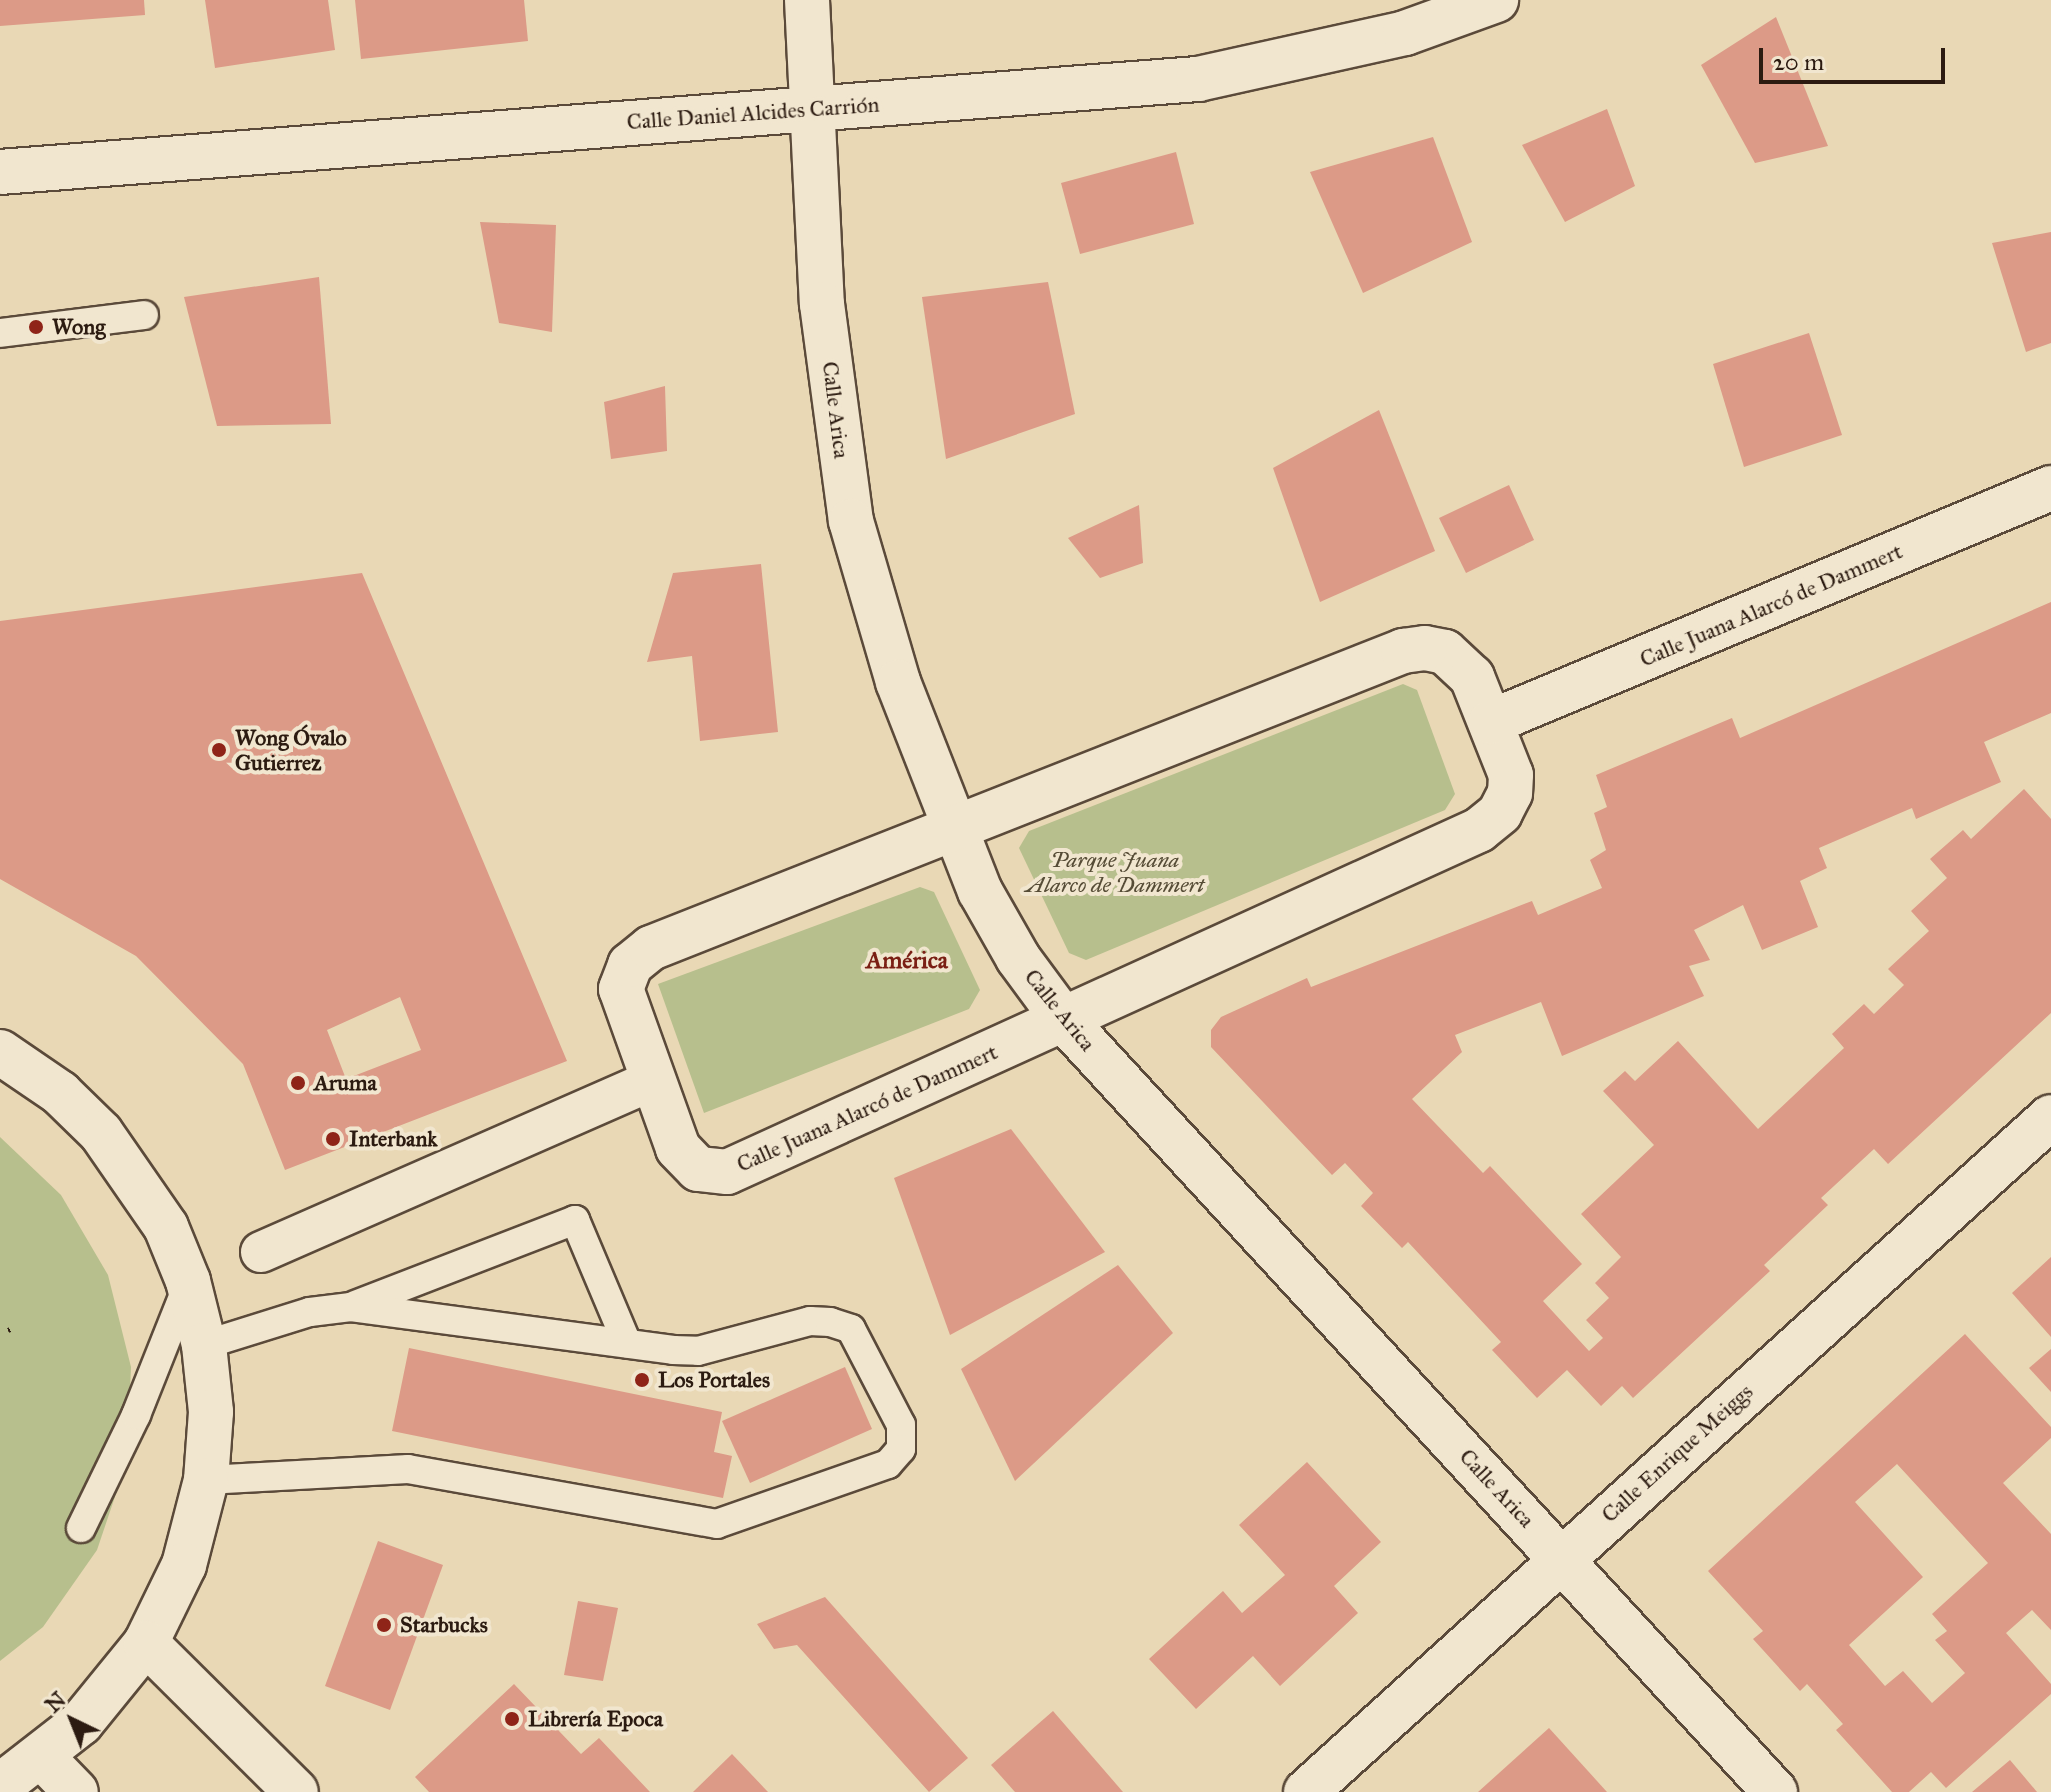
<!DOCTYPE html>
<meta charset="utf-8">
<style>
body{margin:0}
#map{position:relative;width:2051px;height:1792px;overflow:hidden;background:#e9d8b5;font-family:"IM FELL Great Primer",serif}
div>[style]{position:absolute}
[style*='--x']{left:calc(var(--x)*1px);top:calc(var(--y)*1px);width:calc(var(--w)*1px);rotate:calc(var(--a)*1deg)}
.green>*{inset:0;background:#b7bf8d}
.building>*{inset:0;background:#dc9a87}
.path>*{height:5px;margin-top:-2.5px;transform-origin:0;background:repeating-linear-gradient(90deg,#2c1b11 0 2px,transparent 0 6px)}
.roads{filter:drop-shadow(2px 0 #5b4a3a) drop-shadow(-2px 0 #5b4a3a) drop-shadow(0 2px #5b4a3a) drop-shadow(0 -2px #5b4a3a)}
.service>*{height:28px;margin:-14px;padding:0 14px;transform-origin:14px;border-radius:14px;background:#f1e6cf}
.pedestrian>*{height:40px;margin:-20px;padding:0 20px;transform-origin:20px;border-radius:20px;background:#f1e6cf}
.minor>*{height:44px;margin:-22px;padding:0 22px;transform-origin:22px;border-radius:22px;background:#f1e6cf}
.secondary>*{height:44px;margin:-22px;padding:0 22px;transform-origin:22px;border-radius:22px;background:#f1e6cf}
.dots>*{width:22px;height:22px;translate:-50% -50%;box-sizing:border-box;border:4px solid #f1e6cf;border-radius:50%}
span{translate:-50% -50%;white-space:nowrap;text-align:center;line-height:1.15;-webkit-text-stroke:8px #f1e6cf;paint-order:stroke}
.street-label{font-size:22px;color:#2c1b11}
.poi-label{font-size:22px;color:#2c1b11;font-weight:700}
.left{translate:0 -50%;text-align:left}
.park-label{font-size:22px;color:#564c36;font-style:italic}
.neighbourhood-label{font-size:24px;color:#7a1f14;font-weight:700}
.north{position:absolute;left:32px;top:1680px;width:80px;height:80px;-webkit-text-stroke:6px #f1e6cf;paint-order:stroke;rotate:317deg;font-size:22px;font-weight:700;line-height:32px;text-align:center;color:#2c1b11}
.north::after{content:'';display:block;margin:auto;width:28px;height:36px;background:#2c1b11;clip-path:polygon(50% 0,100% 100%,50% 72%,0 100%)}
.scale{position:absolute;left:1759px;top:48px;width:186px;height:36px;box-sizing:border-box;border:4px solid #2c1b11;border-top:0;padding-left:10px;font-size:24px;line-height:28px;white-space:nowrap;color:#2c1b11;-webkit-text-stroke:6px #f1e6cf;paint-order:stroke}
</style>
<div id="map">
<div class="green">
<i style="clip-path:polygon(1403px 684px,1417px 690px,1455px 794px,1445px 810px,1086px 960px,1069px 953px,1019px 848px,1029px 831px)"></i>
<i style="clip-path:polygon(920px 887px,934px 892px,980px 990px,969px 1009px,704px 1113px,658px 984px)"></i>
<i style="clip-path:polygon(0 1137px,61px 1195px,108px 1275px,131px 1367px,127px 1461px,97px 1550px,43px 1627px,0 1661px)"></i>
</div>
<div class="building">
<i style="clip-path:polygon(0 0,144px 0,145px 15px,0 26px)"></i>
<i style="clip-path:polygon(205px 0,328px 0,335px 50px,215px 68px)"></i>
<i style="clip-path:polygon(355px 0,524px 0,528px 41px,361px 59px)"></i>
<i style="clip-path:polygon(1776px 17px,1828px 146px,1755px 163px,1701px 65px)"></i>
<i style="clip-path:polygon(1607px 109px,1635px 186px,1565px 222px,1522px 145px)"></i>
<i style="clip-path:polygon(1433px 137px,1472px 242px,1363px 293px,1310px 172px)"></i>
<i style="clip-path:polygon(1176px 152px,1194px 224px,1080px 254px,1061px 183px)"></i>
<i style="clip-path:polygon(480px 222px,556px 225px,552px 332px,499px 323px)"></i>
<i style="clip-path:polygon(2051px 232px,2051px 343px,2026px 352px,1992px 243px)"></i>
<i style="clip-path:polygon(319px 277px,331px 424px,217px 426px,184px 297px)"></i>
<i style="clip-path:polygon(1048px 282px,1075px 414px,946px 459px,922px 297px)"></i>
<i style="clip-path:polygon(1809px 333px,1842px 435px,1744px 467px,1713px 364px)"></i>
<i style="clip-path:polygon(665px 386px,667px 451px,611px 459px,604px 402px)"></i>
<i style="clip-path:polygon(1379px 410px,1435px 551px,1320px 602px,1273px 468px)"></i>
<i style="clip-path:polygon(1509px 485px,1534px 540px,1466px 573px,1439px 518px)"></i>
<i style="clip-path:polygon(1139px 505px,1143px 563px,1100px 578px,1068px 538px)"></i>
<i style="clip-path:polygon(761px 564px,778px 732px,700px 741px,692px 656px,647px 662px,673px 573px)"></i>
<i style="clip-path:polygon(evenodd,362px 573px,567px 1061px,285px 1170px,243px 1064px,136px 956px,0 879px,0 621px,362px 573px,400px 997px,421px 1050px,346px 1079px,327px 1030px,400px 997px)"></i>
<i style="clip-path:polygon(2051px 602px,2051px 713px,1984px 742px,2001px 782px,1916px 819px,1912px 808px,1819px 848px,1827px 868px,1800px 881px,1818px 927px,1762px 950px,1743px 905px,1694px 930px,1710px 960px,1689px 966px,1704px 996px,1562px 1056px,1541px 1002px,1455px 1035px,1462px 1052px,1412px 1099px,1483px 1173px,1490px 1166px,1582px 1264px,1543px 1301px,1589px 1351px,1603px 1338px,1586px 1320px,1609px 1298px,1595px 1283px,1621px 1257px,1581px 1214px,1654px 1145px,1603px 1091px,1625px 1071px,1635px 1081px,1678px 1041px,1758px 1129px,1844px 1048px,1832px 1034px,1864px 1004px,1874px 1014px,1904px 985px,1888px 969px,1929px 931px,1911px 911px,1947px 878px,1930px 859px,1963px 830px,1971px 839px,2024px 789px,2051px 819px,2051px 1013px,1888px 1164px,1874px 1149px,1821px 1198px,1828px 1205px,1764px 1265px,1770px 1271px,1633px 1398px,1622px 1386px,1601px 1406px,1567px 1370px,1537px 1398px,1492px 1350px,1501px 1342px,1408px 1242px,1402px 1248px,1361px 1206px,1373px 1193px,1345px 1163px,1332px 1175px,1211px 1047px,1211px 1030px,1221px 1017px,1307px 978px,1311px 987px,1532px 901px,1538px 915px,1602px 888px,1590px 860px,1606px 850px,1594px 813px,1607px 807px,1596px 775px,1732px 718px,1740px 738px)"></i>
<i style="clip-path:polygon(1011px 1129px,1105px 1252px,950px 1335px,894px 1178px)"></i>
<i style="clip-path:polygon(2051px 1257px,2051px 1337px,2012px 1293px)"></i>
<i style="clip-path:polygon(1118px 1265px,1173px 1333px,1015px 1481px,961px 1369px)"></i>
<i style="clip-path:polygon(evenodd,1965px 1334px,2051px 1427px,2051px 1438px,2003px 1483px,2051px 1534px,2051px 1630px,2032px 1610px,2006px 1633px,2051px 1684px,2051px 1694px,1946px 1788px,1931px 1772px,1909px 1792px,1892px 1792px,1836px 1730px,1843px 1724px,1807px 1684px,1800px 1691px,1753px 1639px,1763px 1631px,1708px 1571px,1965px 1334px,1897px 1464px,1988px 1563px,1932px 1614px,1947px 1631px,1935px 1640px,1965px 1673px,1932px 1703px,1903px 1671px,1885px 1686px,1849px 1645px,1923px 1577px,1855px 1502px,1897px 1464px)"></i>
<i style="clip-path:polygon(409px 1348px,722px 1412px,714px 1452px,732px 1456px,723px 1498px,392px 1431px)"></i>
<i style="clip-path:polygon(2051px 1349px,2051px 1392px,2029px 1368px)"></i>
<i style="clip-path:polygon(845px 1367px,872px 1429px,750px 1483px,722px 1421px)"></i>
<i style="clip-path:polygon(1307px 1462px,1381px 1542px,1334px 1586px,1358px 1613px,1280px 1686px,1253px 1656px,1196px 1709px,1149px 1659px,1223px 1591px,1242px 1613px,1285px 1575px,1239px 1525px)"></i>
<i style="clip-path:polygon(378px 1541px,443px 1565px,390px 1710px,325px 1686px)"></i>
<i style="clip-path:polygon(825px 1597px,968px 1758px,929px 1792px,797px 1645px,774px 1649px,757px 1624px)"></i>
<i style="clip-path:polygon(578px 1601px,618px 1608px,603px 1681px,564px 1675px)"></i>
<i style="clip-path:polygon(514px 1684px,581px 1754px,599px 1738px,650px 1792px,429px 1792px,415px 1777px)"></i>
<i style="clip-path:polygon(1053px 1711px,1123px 1792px,1015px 1792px,991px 1765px)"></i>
<i style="clip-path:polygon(1549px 1728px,1607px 1792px,1478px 1792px)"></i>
<i style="clip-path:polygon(732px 1754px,768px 1792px,693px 1792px)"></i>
<i style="clip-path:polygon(2010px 1760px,2037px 1792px,1972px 1792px)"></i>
</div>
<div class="path">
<i style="--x:8;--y:1330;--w:5;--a:-22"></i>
</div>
<div class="roads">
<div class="service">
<i style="--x:0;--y:333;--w:145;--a:-7.1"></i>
<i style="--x:355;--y:1305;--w:236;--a:-21.1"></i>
<i style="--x:575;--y:1220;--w:134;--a:67.1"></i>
<i style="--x:204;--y:1345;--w:111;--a:-17.3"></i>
<i style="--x:310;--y:1312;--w:41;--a:-7"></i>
<i style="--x:351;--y:1307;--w:325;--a:7.6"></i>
<i style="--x:673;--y:1350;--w:25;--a:2"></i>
<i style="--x:698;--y:1351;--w:116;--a:-15"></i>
<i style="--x:810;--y:1321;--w:20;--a:3"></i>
<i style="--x:830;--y:1322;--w:22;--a:18"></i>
<i style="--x:851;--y:1329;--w:108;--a:62.5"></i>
<i style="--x:901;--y:1425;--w:24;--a:90"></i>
<i style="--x:901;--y:1449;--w:20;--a:131"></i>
<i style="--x:888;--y:1464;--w:181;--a:160.7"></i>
<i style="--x:717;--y:1524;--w:314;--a:-169.9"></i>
<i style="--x:408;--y:1469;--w:202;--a:176.9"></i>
<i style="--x:81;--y:1528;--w:126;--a:-64"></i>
<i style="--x:136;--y:1415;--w:141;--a:-68.3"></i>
</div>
<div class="pedestrian">
<i style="--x:261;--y:1252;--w:428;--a:-23.7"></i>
</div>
<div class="minor">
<i style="--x:807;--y:0;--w:304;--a:87.2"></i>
<i style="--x:822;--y:304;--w:219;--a:82.4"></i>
<i style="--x:851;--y:521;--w:168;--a:73.7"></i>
<i style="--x:898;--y:682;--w:225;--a:68.6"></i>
<i style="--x:980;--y:891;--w:77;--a:60.4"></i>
<i style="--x:1018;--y:958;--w:76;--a:53.6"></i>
<i style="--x:1063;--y:1019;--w:1051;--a:47.35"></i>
<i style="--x:0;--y:172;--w:1202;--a:-4.44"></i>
<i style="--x:1198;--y:79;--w:212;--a:-12.5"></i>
<i style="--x:1405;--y:33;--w:97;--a:-19.9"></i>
<i style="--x:1425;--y:648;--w:20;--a:11"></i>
<i style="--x:1445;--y:652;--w:37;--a:43"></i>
<i style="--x:1472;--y:677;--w:105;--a:68.3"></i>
<i style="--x:1511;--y:775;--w:18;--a:93"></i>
<i style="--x:1510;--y:793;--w:22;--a:117"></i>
<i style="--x:1500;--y:813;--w:27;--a:141"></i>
<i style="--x:1479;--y:830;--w:826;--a:155.54"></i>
<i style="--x:727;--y:1172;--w:29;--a:-174"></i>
<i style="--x:698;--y:1169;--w:29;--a:-134"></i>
<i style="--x:678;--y:1148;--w:169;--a:-109.7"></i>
<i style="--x:621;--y:989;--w:26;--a:-69"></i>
<i style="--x:630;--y:965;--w:27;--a:-39"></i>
<i style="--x:651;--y:948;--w:809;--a:-21.55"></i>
<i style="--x:1403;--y:651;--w:22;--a:-8"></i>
<i style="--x:1491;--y:722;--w:607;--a:-22.68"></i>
<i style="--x:1306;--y:1792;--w:1005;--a:-42.18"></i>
</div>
<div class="secondary">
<i style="--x:0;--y:1052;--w:73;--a:34.3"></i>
<i style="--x:60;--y:1093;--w:57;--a:44.3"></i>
<i style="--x:101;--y:1133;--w:114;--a:55.3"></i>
<i style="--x:166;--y:1227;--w:58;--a:67.8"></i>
<i style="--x:188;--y:1281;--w:66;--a:76"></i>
<i style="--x:204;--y:1345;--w:67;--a:84"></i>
<i style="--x:211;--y:1412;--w:68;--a:94.2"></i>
<i style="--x:206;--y:1480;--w:88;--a:104.5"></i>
<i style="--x:184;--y:1565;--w:87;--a:116"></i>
<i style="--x:146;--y:1643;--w:103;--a:129.1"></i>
<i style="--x:81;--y:1723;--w:103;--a:142.1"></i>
<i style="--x:146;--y:1643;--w:211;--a:44.8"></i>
<i style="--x:43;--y:1758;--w:47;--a:45.9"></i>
</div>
</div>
<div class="dots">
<i style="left:36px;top:327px;background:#8f2418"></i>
<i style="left:219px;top:750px;background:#8f2418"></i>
<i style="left:298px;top:1083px;background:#8f2418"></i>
<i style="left:333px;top:1139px;background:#8f2418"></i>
<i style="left:642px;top:1380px;background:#8f2418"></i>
<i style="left:384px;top:1625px;background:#8f2418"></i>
<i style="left:512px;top:1719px;background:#8f2418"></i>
</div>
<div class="street-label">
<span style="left:753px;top:113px;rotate:-4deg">Calle Daniel Alcides Carrión</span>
<span style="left:836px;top:410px;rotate:83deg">Calle Arica</span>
<span style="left:1771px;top:605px;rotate:-23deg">Calle Juana Alarcó de Dammert</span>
<span style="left:1060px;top:1010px;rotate:51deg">Calle Arica</span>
<span style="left:867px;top:1108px;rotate:-24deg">Calle Juana Alarcó de Dammert</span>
<span style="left:1677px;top:1453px;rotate:-42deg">Calle Enrique Meiggs</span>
<span style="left:1497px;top:1488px;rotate:47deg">Calle Arica</span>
</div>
<div class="poi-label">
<span class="left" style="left:52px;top:327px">Wong</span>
<span class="left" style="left:235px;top:750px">Wong Óvalo<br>Gutierrez</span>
<span class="left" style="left:314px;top:1083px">Aruma</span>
<span class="left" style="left:349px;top:1139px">Interbank</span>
<span class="left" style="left:658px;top:1380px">Los Portales</span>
<span class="left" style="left:400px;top:1625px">Starbucks</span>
<span class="left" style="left:528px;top:1719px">Librería Epoca</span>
</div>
<div class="park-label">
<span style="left:1115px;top:872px">Parque Juana<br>Alarco de Dammert</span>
</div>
<div class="neighbourhood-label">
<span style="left:907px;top:961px">América</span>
</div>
<div class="north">N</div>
<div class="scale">20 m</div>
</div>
